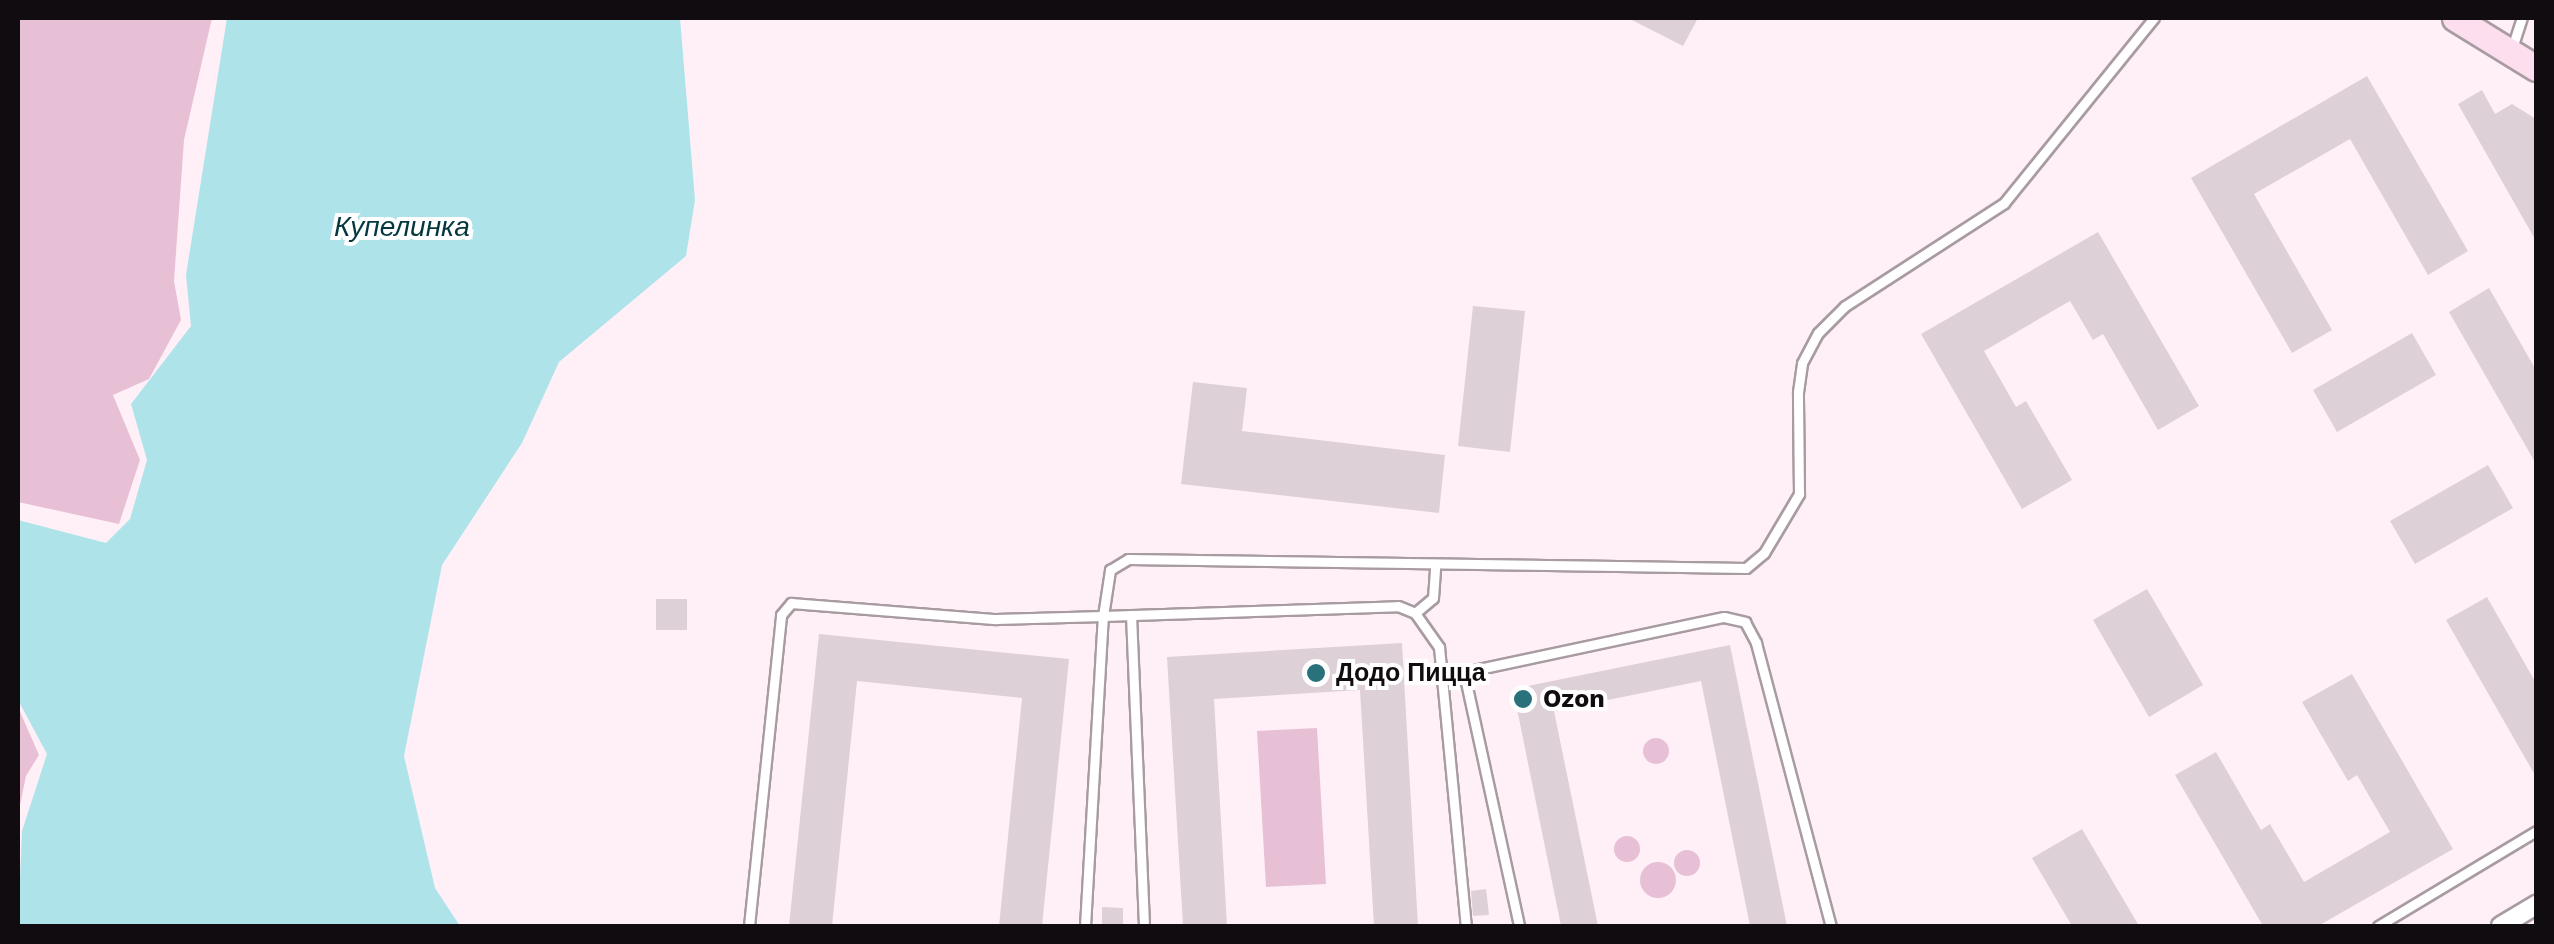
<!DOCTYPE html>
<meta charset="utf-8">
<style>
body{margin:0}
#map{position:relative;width:2554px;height:944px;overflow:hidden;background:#fff0f8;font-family:"Work Sans",sans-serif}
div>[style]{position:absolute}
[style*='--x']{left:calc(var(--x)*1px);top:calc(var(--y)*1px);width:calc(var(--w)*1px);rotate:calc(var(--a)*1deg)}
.green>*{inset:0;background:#e8c0d5}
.round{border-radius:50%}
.water>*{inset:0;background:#aee3ea}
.building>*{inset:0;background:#ded0d7}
.roads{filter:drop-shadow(2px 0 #a89ba2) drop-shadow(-2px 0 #a89ba2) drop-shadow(0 2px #a89ba2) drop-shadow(0 -2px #a89ba2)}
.lane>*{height:9px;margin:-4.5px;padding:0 4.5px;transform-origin:4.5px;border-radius:4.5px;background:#fff}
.street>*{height:18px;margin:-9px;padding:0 9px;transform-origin:9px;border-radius:9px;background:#fff}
.secondary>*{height:25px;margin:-12.5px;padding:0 12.5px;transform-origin:12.5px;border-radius:12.5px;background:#fcdeef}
.dots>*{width:28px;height:28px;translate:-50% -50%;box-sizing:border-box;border:5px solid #fff;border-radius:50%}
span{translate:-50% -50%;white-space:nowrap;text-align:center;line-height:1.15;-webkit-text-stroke:8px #fff;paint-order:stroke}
.poi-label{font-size:25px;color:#110c0f;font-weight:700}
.left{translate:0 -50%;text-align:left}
.water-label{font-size:28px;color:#05383e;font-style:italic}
.frame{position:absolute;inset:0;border:20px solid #110c0f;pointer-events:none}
</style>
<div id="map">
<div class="green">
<i style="clip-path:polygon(18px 18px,212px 18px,184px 140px,174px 281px,181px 320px,149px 379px,113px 395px,140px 460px,119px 524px,18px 502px)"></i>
<i style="clip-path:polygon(18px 707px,39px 755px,26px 776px,18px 815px)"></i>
<i style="clip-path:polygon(1317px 728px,1326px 884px,1266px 887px,1257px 731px)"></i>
<i class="round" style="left:1643px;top:738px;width:26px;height:26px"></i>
<i class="round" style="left:1614px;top:836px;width:26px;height:26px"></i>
<i class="round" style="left:1674px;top:850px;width:26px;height:26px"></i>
<i class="round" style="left:1640px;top:862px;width:36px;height:36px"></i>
</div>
<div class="water">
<i style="clip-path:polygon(227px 18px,680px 18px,695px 200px,686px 256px,559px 362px,522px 443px,442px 565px,404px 756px,435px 888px,460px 926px,18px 926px,22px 831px,47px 754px,18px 700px,18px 520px,106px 543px,130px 519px,147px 460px,131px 404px,191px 326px,186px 275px)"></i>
</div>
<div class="building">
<i style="clip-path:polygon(1628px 18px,1698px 18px,1683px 46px)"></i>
<i style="clip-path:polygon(2367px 76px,2468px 251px,2428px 275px,2350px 139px,2254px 194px,2332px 330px,2292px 353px,2191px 178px)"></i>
<i style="clip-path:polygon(2482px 90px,2495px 114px,2512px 104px,2536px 119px,2536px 241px,2458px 104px)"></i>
<i style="clip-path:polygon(2098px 232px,2199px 406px,2158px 430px,2103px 334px,2093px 340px,2070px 301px,1984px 351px,2016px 407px,2026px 401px,2072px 480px,2022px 509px,1921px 334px)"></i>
<i style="clip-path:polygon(2489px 288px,2536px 370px,2536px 464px,2449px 312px)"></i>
<i style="clip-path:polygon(1473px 306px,1525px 311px,1510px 452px,1458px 446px)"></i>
<i style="clip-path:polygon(2412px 333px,2436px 375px,2337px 432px,2313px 390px)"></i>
<i style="clip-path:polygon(1193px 382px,1247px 388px,1242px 431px,1445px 455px,1439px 513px,1181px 484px)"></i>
<i style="clip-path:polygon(2488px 465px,2513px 508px,2415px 564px,2390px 521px)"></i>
<i style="clip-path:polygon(2147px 589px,2203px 685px,2149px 717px,2093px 620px)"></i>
<i style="clip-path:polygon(2487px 597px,2536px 683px,2536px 777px,2446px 620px)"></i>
<i style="clip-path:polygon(656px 599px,687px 599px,687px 630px,656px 630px)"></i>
<i style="clip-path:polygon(819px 634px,1069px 659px,1042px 926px,999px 926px,1022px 698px,857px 681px,832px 926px,789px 926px)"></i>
<i style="clip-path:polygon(1402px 643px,1418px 926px,1374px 926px,1360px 690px,1214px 699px,1227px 926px,1183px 926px,1167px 657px)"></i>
<i style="clip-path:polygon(1730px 645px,1787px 926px,1750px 926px,1701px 681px,1554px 711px,1598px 926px,1561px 926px,1513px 689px)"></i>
<i style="clip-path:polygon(2352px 674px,2453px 849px,2318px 926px,2263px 926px,2175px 775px,2216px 752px,2261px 830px,2270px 824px,2304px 882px,2390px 832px,2357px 775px,2348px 781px,2302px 702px)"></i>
<i style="clip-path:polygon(2082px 829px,2139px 926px,2072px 926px,2032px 858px)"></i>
<i style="clip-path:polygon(1486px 889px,1489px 915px,1473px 916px,1471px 891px)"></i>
<i style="clip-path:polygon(1102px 907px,1123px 908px,1123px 926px,1102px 926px)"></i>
</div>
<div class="roads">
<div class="lane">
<i style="--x:2512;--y:48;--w:32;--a:-72"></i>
<i style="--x:1415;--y:613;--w:23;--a:-40"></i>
<i style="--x:1433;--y:598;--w:30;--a:-86"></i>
<i style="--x:1131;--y:615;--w:311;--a:87.6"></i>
<i style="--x:1464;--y:673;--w:259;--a:77.7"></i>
<i style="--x:1441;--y:677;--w:289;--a:-12"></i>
<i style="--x:1724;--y:617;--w:22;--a:13"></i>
<i style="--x:1745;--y:622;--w:24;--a:62"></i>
<i style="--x:1756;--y:643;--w:293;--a:75.2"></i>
<i style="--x:749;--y:926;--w:313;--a:-84.1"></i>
<i style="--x:781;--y:615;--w:16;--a:-50"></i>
<i style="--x:791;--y:603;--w:206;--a:4.5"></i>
<i style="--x:996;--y:619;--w:107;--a:-1.6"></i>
<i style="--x:1103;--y:616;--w:47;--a:-81.3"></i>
<i style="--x:1110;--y:570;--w:21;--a:-31"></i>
<i style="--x:1128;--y:559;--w:618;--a:0.83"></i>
<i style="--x:1746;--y:568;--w:23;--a:-40"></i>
<i style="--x:1764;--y:553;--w:69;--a:-59.3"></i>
<i style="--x:1799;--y:494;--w:102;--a:-90.6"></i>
<i style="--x:1798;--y:392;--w:29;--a:-82"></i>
<i style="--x:1802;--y:363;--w:34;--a:-62"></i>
<i style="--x:1818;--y:333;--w:38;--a:-45"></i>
<i style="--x:1845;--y:306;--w:189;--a:-32.9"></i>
<i style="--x:2004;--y:203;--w:238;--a:-51"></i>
<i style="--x:1085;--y:926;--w:311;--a:-86.7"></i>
<i style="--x:1103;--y:616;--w:295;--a:-1.9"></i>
<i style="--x:1398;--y:606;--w:18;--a:22"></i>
<i style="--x:1415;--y:613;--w:42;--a:54.8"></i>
<i style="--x:1439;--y:647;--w:280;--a:84.5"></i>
<i style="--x:2378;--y:926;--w:184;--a:-31"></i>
</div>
<div class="street">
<i style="--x:2501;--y:926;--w:41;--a:-31"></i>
</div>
<div class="secondary">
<i style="--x:2455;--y:18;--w:95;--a:31.7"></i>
</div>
</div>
<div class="dots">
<i style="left:1316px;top:673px;background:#29727c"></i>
<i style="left:1523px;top:699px;background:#29727c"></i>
</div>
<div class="poi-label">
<span class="left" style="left:1336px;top:673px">Додо Пицца</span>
<span class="left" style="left:1543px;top:699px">Ozon</span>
</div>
<div class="water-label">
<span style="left:402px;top:227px">Купелинка</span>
</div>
<div class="frame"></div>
</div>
